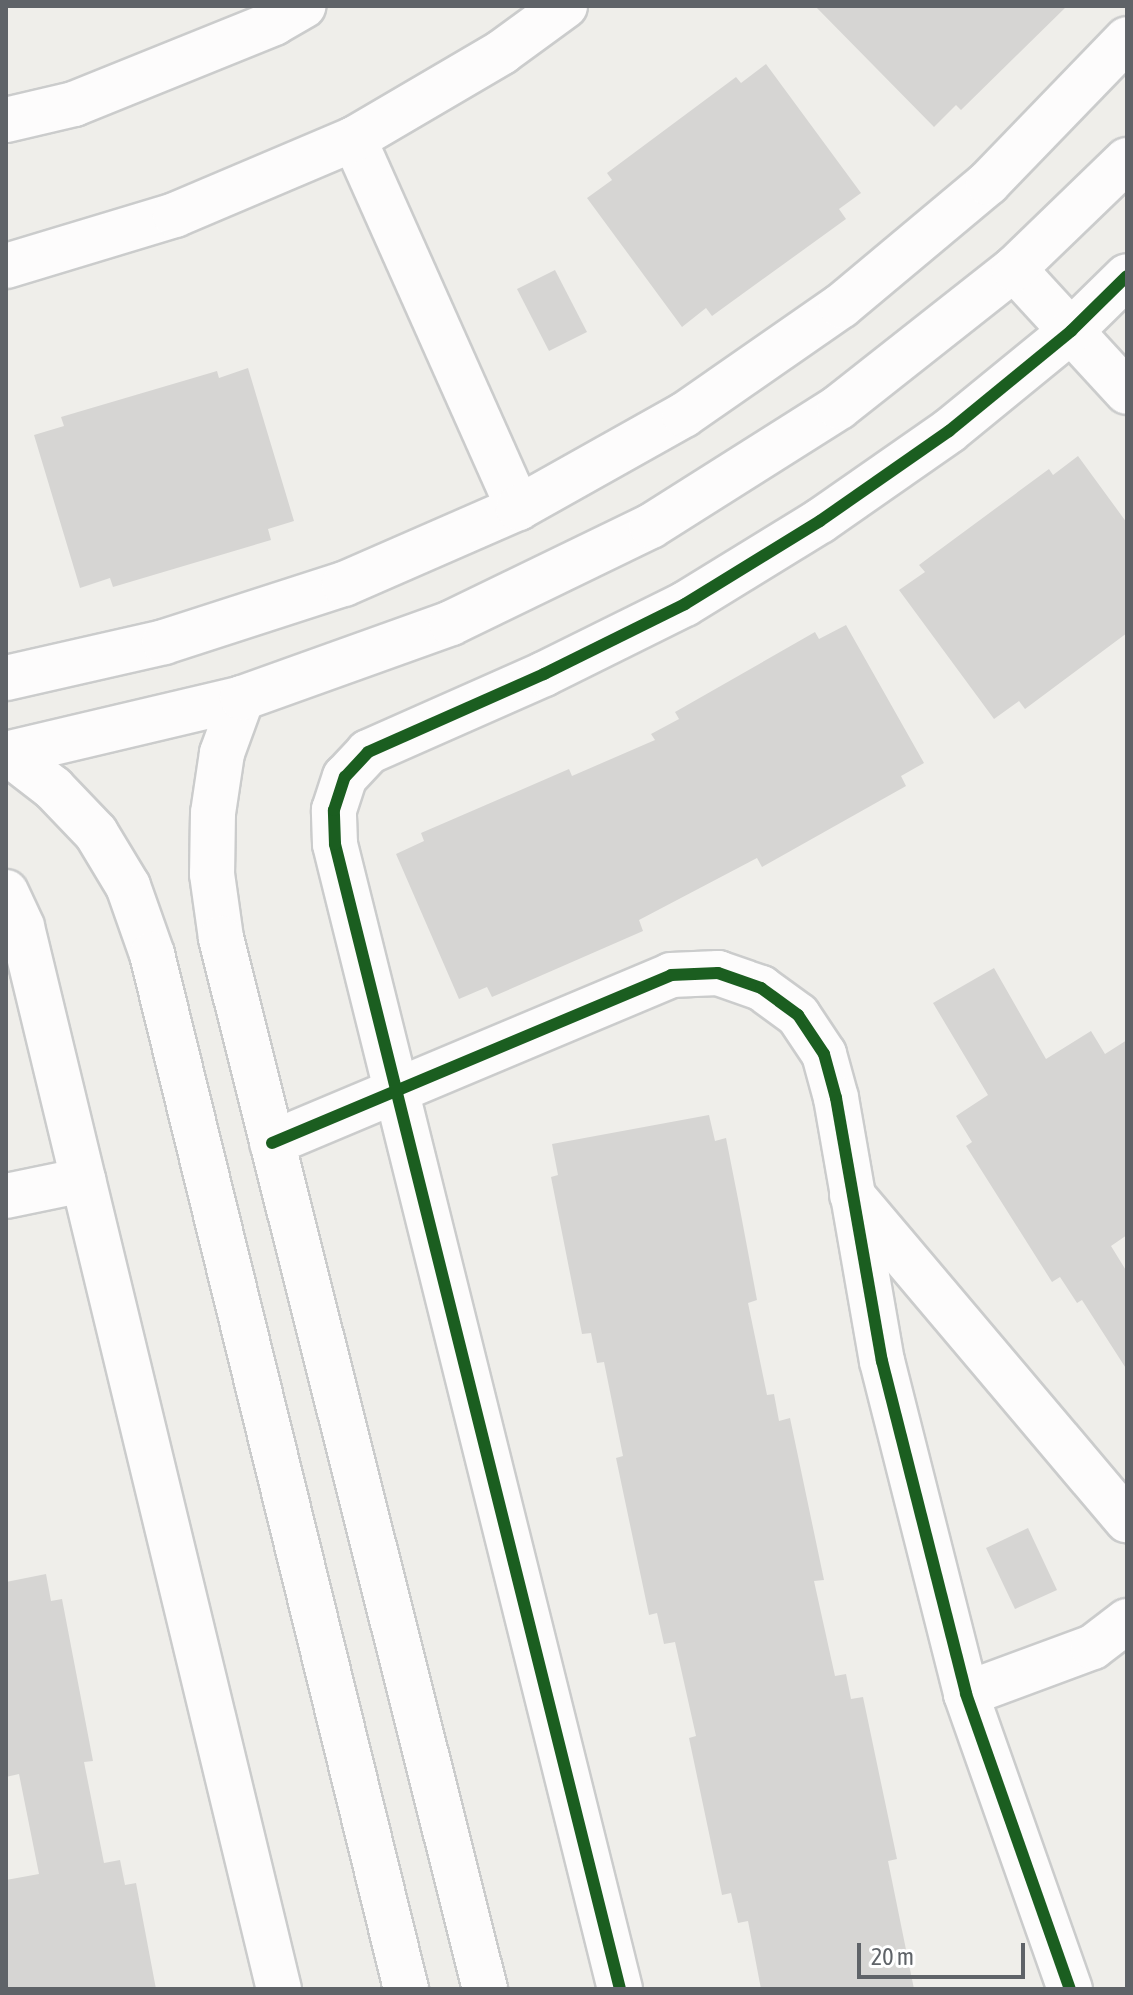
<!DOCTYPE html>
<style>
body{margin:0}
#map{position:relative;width:1133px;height:1995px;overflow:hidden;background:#efeeea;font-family:"Asap Condensed",sans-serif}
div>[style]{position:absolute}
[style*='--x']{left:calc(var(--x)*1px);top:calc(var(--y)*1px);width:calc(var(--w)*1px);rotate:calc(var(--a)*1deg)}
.building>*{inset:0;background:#d6d5d3}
.roads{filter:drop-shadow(2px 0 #cbcccc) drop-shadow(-2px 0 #cbcccc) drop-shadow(0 2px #cbcccc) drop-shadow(0 -2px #cbcccc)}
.street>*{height:44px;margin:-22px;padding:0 22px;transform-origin:22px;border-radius:22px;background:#fdfcfc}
.secondary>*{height:44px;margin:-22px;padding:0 22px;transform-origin:22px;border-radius:22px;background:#fdfcfc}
.cycleway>*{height:12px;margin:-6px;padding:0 6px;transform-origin:6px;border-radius:6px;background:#1b5e20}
span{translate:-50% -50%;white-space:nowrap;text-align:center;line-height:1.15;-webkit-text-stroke:8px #fff;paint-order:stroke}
.frame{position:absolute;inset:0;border:8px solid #5f6368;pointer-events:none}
.scale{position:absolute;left:857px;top:1943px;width:168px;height:36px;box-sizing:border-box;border:4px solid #5f6368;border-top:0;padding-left:10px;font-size:24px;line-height:28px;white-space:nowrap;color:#5f6368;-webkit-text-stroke:6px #fff;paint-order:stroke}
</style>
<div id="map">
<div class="building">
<i style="clip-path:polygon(815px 6px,1067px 6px,961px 110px,956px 105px,934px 127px)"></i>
<i style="clip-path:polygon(766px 64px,861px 193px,839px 209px,846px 219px,712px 316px,706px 308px,682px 327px,587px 198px,612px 180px,607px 173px,736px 77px,741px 83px)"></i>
<i style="clip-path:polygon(555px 270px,587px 332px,549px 351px,517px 289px)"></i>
<i style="clip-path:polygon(248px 368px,294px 521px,268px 529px,271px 540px,113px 587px,110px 578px,80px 588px,34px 435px,64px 426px,61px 417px,217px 371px,219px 378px)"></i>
<i style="clip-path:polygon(1078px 456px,1127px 523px,1127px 633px,1025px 709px,1019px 701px,994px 719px,899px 590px,925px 572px,919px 565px,1049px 469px,1053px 475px)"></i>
<i style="clip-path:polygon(846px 625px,924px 763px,901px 776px,906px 786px,762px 867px,757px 858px,639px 920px,643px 931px,492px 997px,487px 987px,459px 999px,396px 854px,424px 841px,421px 833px,569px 769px,572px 776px,655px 740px,651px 734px,679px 719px,675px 712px,815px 632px,819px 639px)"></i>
<i style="clip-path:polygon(994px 968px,1046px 1059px,1091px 1031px,1105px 1054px,1127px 1040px,1127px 1235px,1111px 1246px,1127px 1272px,1127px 1370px,1082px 1300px,1077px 1303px,1060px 1277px,1052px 1282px,966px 1146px,972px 1142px,956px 1116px,988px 1095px,933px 1003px)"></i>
<i style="clip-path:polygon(709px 1115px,715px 1141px,726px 1138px,739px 1204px,757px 1300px,748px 1303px,767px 1395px,774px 1394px,779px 1421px,790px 1418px,824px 1580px,814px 1581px,835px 1676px,846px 1674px,851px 1699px,863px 1697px,897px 1859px,888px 1861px,914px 1989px,761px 1989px,748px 1921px,738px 1923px,731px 1893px,722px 1895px,689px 1738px,696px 1736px,675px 1642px,664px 1644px,657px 1613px,649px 1615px,616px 1458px,623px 1456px,604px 1362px,597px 1363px,591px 1333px,582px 1334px,551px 1177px,558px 1175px,552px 1144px)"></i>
<i style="clip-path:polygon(1028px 1528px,1057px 1590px,1015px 1609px,986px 1548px)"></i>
<i style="clip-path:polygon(46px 1574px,51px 1601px,62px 1599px,93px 1761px,84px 1762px,104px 1863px,120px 1860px,125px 1885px,136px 1883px,156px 1989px,6px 1989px,6px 1880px,39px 1874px,19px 1774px,6px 1777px,6px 1582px)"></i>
</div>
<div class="roads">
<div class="street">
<i style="--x:6;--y:120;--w:70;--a:-13.2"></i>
<i style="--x:74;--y:104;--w:216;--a:-22"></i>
<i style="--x:274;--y:23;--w:34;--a:-30"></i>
<i style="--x:354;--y:139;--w:404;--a:66"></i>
<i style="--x:6;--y:266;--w:177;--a:-16.8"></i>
<i style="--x:175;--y:215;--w:194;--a:-23"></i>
<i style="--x:354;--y:139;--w:172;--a:-30.4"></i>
<i style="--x:502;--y:52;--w:78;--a:-36.1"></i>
<i style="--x:1014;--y:269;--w:167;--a:47.4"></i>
<i style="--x:6;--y:892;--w:38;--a:65"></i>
<i style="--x:22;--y:927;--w:1093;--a:76.4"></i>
<i style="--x:272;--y:1143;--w:433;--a:-22.8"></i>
<i style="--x:671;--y:975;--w:47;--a:-2.4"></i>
<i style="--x:718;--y:973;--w:46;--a:19.2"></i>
<i style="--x:761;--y:988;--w:46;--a:36.1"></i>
<i style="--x:798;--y:1015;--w:47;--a:56.3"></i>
<i style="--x:824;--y:1054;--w:46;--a:74.7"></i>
<i style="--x:836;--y:1098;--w:267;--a:80.1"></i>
<i style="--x:882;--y:1361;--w:343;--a:75.8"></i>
<i style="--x:966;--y:1694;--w:313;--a:70.6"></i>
<i style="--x:852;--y:1195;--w:426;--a:49.8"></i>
<i style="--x:6;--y:1196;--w:79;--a:-11.7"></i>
<i style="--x:966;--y:1694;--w:135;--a:-20.3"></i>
<i style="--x:1093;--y:1647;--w:43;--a:-37.4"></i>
<i style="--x:620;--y:1989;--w:1180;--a:-103.98"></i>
<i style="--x:335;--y:844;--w:34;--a:-92"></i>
<i style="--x:334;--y:810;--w:35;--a:-72"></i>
<i style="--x:345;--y:777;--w:34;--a:-47"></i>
<i style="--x:368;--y:752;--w:193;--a:-23.9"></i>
<i style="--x:544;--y:674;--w:157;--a:-26.4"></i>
<i style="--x:685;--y:604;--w:158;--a:-31.6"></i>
<i style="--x:820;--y:521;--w:157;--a:-34.9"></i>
<i style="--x:949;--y:431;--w:158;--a:-39.3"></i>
<i style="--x:1071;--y:331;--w:78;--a:-44.5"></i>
</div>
<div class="secondary">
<i style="--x:6;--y:678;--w:162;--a:-12.8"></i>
<i style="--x:164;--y:642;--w:189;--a:-17.9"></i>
<i style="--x:344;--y:584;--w:190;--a:-23.6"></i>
<i style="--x:518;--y:508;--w:190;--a:-29.3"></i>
<i style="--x:684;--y:415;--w:191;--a:-34.8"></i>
<i style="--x:841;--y:306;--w:192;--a:-39.9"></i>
<i style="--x:988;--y:183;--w:200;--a:-46"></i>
<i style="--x:242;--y:698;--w:59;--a:110"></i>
<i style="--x:222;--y:753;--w:61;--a:98.5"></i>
<i style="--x:213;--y:813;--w:61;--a:90.9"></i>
<i style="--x:212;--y:874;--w:65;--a:82"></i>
<i style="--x:221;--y:938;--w:1084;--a:75.9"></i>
<i style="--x:6;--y:754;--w:243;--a:-13.3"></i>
<i style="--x:242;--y:698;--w:222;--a:-19.7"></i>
<i style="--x:451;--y:623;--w:222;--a:-25.9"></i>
<i style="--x:651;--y:526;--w:222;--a:-32.3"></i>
<i style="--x:839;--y:407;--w:223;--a:-38.3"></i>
<i style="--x:1014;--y:269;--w:157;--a:-44"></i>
<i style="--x:9;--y:754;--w:56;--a:37.7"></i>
<i style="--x:53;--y:788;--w:62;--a:46.3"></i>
<i style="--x:96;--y:833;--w:62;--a:58.9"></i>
<i style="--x:128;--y:886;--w:72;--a:70.6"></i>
<i style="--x:152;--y:954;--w:1066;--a:76.21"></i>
</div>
</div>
<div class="cycleway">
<i style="--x:272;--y:1143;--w:433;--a:-22.8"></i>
<i style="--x:671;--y:975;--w:47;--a:-2.4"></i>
<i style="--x:718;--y:973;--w:46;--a:19.2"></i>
<i style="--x:761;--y:988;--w:46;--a:36.1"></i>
<i style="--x:798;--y:1015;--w:47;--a:56.3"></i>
<i style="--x:824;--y:1054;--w:46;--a:74.7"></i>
<i style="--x:836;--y:1098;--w:267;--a:80.1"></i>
<i style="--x:882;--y:1361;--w:343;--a:75.8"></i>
<i style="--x:966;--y:1694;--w:313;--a:70.6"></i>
<i style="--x:620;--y:1989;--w:1180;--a:-103.98"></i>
<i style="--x:335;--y:844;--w:34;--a:-92"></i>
<i style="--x:334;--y:810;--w:35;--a:-72"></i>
<i style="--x:345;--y:777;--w:34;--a:-47"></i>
<i style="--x:368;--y:752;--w:193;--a:-23.9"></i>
<i style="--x:544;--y:674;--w:157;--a:-26.4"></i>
<i style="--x:685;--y:604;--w:158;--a:-31.6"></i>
<i style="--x:820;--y:521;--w:157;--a:-34.9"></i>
<i style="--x:949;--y:431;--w:158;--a:-39.3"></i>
<i style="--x:1071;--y:331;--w:78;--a:-44.5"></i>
</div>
<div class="frame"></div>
<div class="scale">20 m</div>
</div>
